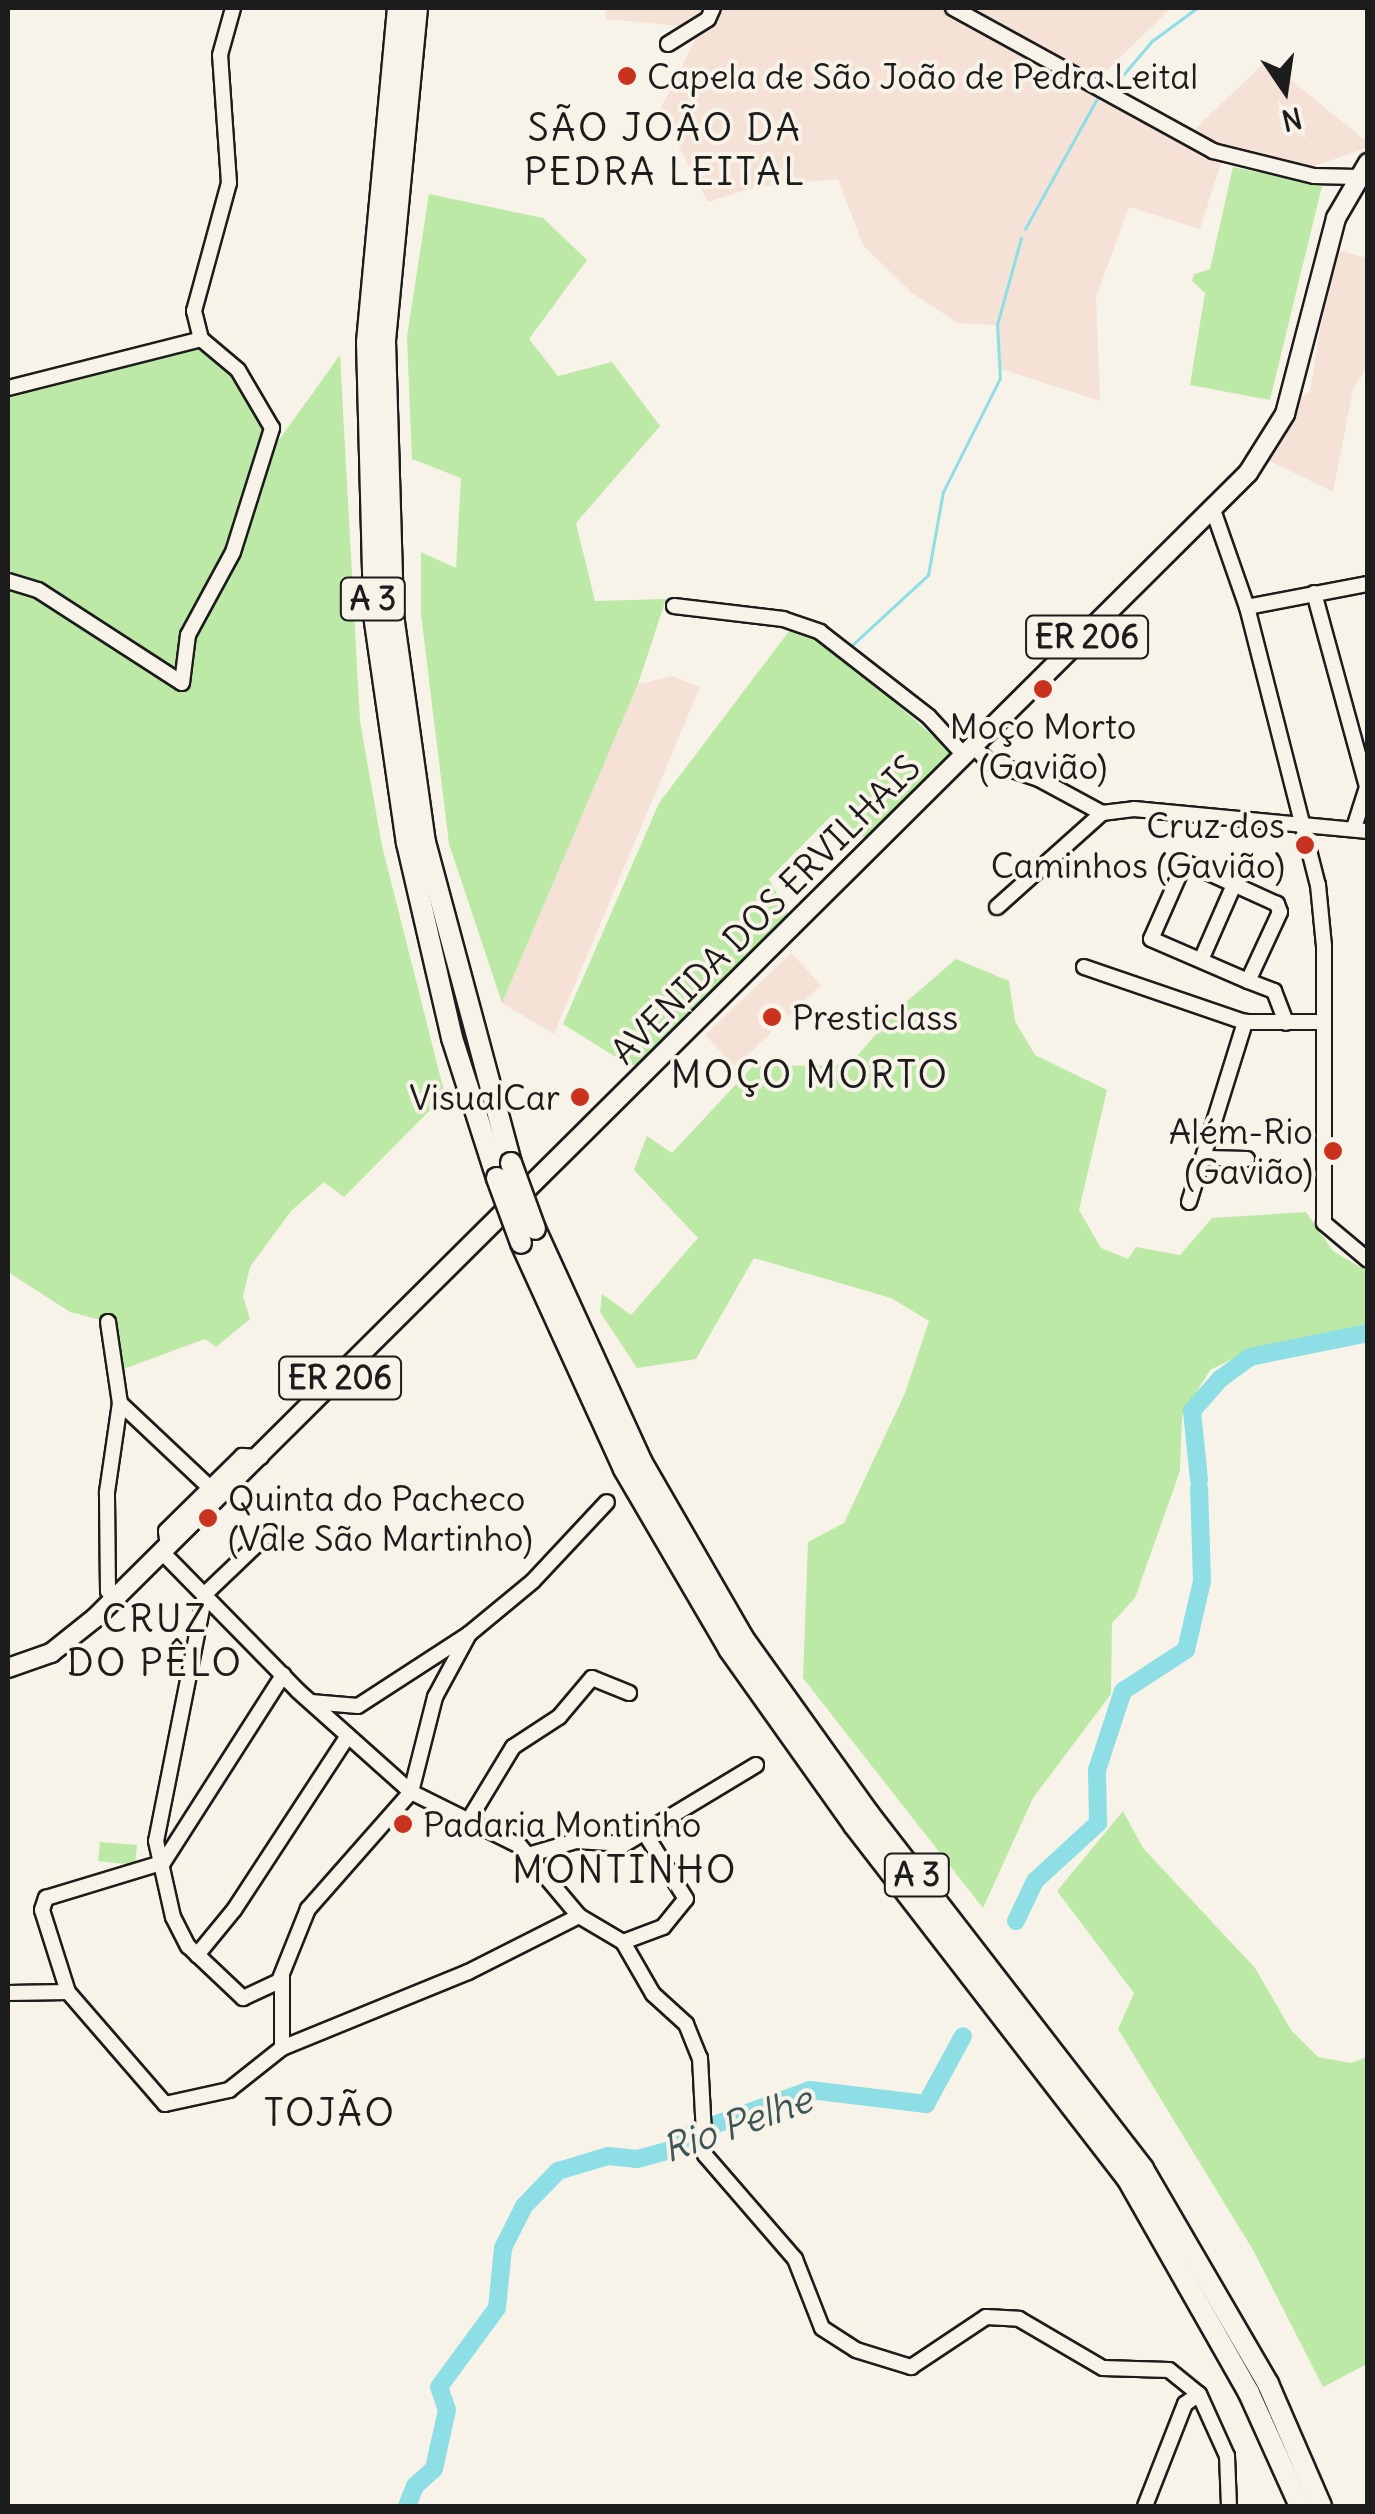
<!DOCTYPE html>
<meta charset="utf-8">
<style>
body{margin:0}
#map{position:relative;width:1375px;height:2514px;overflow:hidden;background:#f7f3e8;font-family:Delius,sans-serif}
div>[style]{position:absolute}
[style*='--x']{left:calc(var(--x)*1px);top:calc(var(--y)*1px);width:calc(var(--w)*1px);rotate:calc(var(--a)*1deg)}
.built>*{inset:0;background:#f5e1d6}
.green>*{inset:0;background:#bde9a6}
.stream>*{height:2.5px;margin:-1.25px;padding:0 1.25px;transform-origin:1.25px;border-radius:1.25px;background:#8ddfe5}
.river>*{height:18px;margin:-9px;padding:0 9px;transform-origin:9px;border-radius:9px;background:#8ddfe5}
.roads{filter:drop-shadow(2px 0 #1c1c1c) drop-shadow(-2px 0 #1c1c1c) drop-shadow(0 2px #1c1c1c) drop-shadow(0 -2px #1c1c1c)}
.minor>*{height:14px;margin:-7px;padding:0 7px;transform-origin:7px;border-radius:7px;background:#f7f3e8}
.major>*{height:18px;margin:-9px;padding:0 9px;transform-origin:9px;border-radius:9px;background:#f7f3e8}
.highway>*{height:20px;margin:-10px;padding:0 10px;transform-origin:10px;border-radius:10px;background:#f7f3e8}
.bridges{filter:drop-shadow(2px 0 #1c1c1c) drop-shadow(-2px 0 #1c1c1c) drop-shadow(0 2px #1c1c1c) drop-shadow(0 -2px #1c1c1c)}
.highway-bridge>*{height:20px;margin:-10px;padding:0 10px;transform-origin:10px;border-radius:10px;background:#f7f3e8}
.dots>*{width:28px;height:28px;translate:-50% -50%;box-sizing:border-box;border:5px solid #f7f3e8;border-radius:50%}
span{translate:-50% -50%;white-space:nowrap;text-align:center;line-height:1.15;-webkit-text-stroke:8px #f7f3e8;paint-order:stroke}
.shield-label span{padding:2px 8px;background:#f7f3e8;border:2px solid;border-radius:8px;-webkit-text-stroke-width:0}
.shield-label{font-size:32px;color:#1c1c1c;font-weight:700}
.poi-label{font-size:35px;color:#1c1c1c}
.left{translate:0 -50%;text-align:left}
.right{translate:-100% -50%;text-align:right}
.street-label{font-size:35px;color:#1c1c1c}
.neighbourhood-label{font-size:38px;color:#1c1c1c;letter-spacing:2.5px}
.water-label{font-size:38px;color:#3e5658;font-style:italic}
.frame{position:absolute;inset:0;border:10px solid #1c1c1c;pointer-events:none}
.north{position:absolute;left:1235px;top:40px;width:100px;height:100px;-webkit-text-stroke:8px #f7f3e8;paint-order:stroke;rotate:167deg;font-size:28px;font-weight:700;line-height:40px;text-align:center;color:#1c1c1c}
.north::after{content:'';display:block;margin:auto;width:35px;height:45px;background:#1c1c1c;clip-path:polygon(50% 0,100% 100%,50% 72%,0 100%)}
</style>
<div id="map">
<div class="built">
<i style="clip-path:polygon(606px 8px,1171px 8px,1089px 88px,1221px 163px,1200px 229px,1129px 207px,1096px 297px,1100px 401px,1001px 369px,997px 325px,958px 323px,912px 293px,863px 245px,838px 179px,758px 186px,708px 202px,660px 110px,701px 28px,606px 19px)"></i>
<i style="clip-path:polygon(1267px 60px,1367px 142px,1367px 148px,1308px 168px,1209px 144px,1191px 133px)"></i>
<i style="clip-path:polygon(1333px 249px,1367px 258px,1367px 367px,1353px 389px,1333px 492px,1268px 460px,1300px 398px,1310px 392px)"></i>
<i style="clip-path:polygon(672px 676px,700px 687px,554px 1034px,502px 1003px,638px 684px)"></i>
<i style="clip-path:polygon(791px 953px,821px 985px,735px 1067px,705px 1035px)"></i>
</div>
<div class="green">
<i style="clip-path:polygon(1233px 167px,1322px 186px,1270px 400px,1190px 385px,1205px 293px,1192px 281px,1194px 274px,1210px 269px)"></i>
<i style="clip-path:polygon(429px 194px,543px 218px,587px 260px,529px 339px,558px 376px,612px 362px,660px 426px,576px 523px,595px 601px,666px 599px,638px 684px,502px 1003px,449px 844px,421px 614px,421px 552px,456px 568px,461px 478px,412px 459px,407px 337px)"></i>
<i style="clip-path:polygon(191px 346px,233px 370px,274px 447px,340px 355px,360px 721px,382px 846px,445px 1095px,344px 1197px,324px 1182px,291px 1211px,250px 1267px,243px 1296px,250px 1319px,216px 1347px,205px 1339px,121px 1370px,113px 1323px,70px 1312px,8px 1272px,8px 394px)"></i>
<i style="clip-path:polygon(793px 626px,816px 634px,955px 755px,866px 839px,832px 815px,769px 879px,790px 917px,643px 1063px,630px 1066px,563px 1024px,659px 803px)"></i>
<i style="clip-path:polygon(956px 959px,1009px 981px,1015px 1021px,1035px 1055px,1107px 1090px,1079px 1210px,1101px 1248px,1128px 1259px,1136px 1247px,1180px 1255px,1212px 1218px,1306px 1212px,1333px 1251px,1368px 1272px,1367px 1326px,1252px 1349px,1210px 1370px,1182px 1416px,1180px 1471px,1135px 1598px,1112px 1623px,1111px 1694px,1033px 1798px,983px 1908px,803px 1678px,808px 1542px,844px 1523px,905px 1393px,929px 1321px,891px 1298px,754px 1258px,696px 1359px,637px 1368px,600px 1312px,602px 1294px,631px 1315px,698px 1238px,634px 1170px,647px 1136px,672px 1153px,753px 1066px,849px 1065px,898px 1009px)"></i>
<i style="clip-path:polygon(1123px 1811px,1143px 1848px,1255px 1968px,1291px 2030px,1318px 2057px,1351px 2063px,1367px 2057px,1367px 2364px,1323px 2387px,1253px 2250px,1118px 2029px,1134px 1993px,1057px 1891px)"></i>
<i style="clip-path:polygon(100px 1842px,137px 1845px,135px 1865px,98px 1861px)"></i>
</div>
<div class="stream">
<i style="--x:1112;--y:88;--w:62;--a:-49.6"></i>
<i style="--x:1152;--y:41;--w:56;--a:-36.3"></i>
<i style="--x:1025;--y:229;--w:153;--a:-61.1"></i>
<i style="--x:849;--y:648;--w:108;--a:-42.7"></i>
<i style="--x:928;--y:575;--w:84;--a:-79.8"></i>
<i style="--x:943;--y:492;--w:127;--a:-63.4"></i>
<i style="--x:1000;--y:378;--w:53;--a:-93.2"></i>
<i style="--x:997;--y:325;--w:90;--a:-74.6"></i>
</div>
<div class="river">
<i style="--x:1199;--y:1480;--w:69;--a:-95.8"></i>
<i style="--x:1192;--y:1411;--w:43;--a:-48.8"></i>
<i style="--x:1220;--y:1379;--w:37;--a:-36"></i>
<i style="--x:1250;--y:1357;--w:120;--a:-11.5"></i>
<i style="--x:1016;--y:1921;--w:44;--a:-64.6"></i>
<i style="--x:1035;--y:1881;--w:86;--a:-42.6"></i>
<i style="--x:1098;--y:1823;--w:53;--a:-91.1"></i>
<i style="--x:1097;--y:1770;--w:83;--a:-71.8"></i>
<i style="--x:1123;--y:1691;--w:75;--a:-33.1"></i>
<i style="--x:1186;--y:1650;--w:71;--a:-76.9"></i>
<i style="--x:1202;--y:1581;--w:93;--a:-91.8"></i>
<i style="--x:407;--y:2506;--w:22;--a:-68"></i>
<i style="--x:415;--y:2486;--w:25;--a:-42"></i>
<i style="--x:434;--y:2469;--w:60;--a:-77.6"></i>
<i style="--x:447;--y:2410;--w:24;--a:-109"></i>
<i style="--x:439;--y:2387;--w:98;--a:-53.7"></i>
<i style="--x:497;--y:2308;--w:60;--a:-84.3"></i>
<i style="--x:503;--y:2248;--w:47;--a:-63.4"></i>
<i style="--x:524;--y:2206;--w:49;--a:-45.8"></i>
<i style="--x:558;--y:2171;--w:52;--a:-16.7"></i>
<i style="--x:608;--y:2156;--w:29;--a:6"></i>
<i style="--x:637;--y:2159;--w:34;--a:-15"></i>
<i style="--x:670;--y:2150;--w:28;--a:-38"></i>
<i style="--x:692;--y:2133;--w:126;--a:-20"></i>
<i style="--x:810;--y:2090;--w:117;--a:6.9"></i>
<i style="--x:926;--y:2104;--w:77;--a:-61.4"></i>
</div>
<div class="roads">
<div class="minor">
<i style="--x:953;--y:8;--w:297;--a:28.8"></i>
<i style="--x:1213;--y:151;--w:104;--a:13.9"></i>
<i style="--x:1314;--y:176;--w:43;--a:1.3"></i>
<i style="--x:668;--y:44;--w:47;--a:-32"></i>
<i style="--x:708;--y:19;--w:12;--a:-66"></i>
<i style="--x:8;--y:388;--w:199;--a:-14.2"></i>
<i style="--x:1213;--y:510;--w:103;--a:70.7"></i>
<i style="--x:1247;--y:607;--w:287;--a:75.7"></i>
<i style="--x:1318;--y:885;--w:61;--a:84.4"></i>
<i style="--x:1324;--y:946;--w:277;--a:90"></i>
<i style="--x:1324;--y:1223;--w:57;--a:40.1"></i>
<i style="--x:8;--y:581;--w:31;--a:17"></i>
<i style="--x:38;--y:590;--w:171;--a:32.9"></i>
<i style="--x:182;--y:683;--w:48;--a:-82.9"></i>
<i style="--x:188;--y:635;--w:94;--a:-61.5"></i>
<i style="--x:233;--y:552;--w:130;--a:-72.5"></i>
<i style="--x:272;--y:428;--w:67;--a:-120.4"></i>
<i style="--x:238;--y:370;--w:48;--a:-140"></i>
<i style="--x:201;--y:339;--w:29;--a:-104"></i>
<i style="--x:194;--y:311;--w:133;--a:-74.7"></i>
<i style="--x:229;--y:183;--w:128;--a:-94"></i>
<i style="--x:220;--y:55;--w:49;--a:-74.5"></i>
<i style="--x:1314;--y:593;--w:201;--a:74.7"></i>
<i style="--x:1367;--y:787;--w:43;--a:107.6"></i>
<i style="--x:674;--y:606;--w:110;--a:6.8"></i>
<i style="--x:783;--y:619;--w:39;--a:19"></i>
<i style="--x:820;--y:632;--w:138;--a:37.9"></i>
<i style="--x:929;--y:717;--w:53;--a:47.3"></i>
<i style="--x:1247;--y:607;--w:123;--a:-10.8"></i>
<i style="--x:974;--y:747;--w:21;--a:45"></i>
<i style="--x:989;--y:762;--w:53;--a:18.8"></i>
<i style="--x:1039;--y:779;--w:72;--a:28.4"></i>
<i style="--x:1102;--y:813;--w:32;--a:-7"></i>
<i style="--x:1134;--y:809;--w:235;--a:5.4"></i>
<i style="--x:997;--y:907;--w:141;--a:-41.8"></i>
<i style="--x:1201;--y:960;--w:82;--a:-66.3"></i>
<i style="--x:1084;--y:967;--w:170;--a:18.9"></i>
<i style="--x:1245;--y:1022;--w:77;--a:0"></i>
<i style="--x:1248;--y:981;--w:76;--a:-65.1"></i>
<i style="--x:1280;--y:912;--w:9;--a:-111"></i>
<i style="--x:1277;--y:904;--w:101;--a:-155.5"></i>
<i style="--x:1185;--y:862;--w:84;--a:113.8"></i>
<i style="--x:1151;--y:939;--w:106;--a:23.4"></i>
<i style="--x:1248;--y:981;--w:28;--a:21"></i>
<i style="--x:1274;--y:991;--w:34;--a:69"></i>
<i style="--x:1207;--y:1158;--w:40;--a:1.4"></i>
<i style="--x:1189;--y:1202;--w:189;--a:-72.7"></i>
<i style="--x:108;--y:1322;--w:82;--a:81.6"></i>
<i style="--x:120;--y:1403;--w:122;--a:43.3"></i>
<i style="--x:270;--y:1532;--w:90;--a:136.4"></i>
<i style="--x:205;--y:1594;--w:252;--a:101.2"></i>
<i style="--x:156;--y:1841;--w:78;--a:77.4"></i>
<i style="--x:173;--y:1917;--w:33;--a:63"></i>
<i style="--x:188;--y:1946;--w:76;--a:43.4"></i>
<i style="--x:243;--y:1998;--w:40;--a:-25"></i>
<i style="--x:279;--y:1981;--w:78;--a:-68.1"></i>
<i style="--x:308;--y:1909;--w:156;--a:-48.6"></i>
<i style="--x:411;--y:1792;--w:98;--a:-75.8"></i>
<i style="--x:435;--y:1697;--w:72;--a:-61.6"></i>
<i style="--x:168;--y:1546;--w:15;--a:-98"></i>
<i style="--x:166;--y:1531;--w:107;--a:-44.6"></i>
<i style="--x:242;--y:1456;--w:19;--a:3"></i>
<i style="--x:162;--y:1552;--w:194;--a:45.6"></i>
<i style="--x:298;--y:1691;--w:152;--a:41.8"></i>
<i style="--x:411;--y:1792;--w:122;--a:26.4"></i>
<i style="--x:520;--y:1846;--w:92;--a:49.9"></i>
<i style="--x:579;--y:1916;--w:51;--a:30.6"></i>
<i style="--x:623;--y:1942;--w:60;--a:60"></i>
<i style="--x:653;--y:1994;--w:45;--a:42.3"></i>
<i style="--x:686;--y:2024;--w:37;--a:68"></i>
<i style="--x:700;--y:2058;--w:97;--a:87"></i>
<i style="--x:705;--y:2155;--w:138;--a:49.1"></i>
<i style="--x:795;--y:2259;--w:74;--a:68.6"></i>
<i style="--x:822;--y:2328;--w:40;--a:32.9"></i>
<i style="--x:856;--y:2350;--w:58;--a:17.2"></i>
<i style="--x:911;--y:2367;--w:90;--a:-33.7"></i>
<i style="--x:986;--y:2317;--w:33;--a:3"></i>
<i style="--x:1019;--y:2319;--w:97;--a:30.3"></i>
<i style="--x:1103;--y:2368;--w:66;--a:1.7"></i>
<i style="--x:1169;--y:2370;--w:38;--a:39"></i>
<i style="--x:1199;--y:2394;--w:68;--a:65.7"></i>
<i style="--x:1227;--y:2456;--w:50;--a:87.7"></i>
<i style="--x:115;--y:1598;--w:10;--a:-135"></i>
<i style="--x:108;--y:1591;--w:99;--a:-90.6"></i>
<i style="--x:107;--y:1492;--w:90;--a:-81.7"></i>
<i style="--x:311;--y:1702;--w:47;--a:4.9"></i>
<i style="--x:358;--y:1706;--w:132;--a:-33"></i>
<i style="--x:469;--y:1634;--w:83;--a:-39.6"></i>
<i style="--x:533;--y:1581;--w:108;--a:-46.9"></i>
<i style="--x:467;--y:1823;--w:89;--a:-58.8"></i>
<i style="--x:513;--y:1747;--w:55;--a:-33.1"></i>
<i style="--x:559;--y:1717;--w:51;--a:-49.8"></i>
<i style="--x:592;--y:1678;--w:40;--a:22"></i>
<i style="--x:528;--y:1855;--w:50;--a:-16.3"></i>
<i style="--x:576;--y:1841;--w:49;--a:3.5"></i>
<i style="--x:625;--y:1844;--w:153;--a:-31.1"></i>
<i style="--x:161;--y:1866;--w:227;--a:-57.4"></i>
<i style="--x:623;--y:1942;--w:43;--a:-20.6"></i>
<i style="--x:663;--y:1927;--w:36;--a:-51"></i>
<i style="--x:686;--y:1899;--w:79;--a:-122.1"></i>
<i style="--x:197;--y:1955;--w:58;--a:-50.6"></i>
<i style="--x:234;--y:1910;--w:208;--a:-56.8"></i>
<i style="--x:68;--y:1992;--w:86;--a:-107.6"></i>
<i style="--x:42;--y:1910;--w:13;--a:-72"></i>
<i style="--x:46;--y:1898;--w:120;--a:-16.9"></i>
<i style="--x:8;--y:1993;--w:60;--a:-1"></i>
<i style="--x:68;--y:1992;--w:148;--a:49.1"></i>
<i style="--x:165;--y:2104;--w:66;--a:-12.3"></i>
<i style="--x:229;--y:2090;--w:68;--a:-38.4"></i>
<i style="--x:282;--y:2048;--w:72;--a:-90"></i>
<i style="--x:282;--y:2048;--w:201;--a:-22.2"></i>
<i style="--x:468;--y:1972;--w:124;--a:-26.8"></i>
<i style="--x:1145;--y:2506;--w:110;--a:-68.6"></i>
<i style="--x:1185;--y:2404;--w:17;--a:-36"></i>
</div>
<div class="major">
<i style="--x:8;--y:1668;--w:46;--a:-19.2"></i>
<i style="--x:51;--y:1653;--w:56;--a:-38.5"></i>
<i style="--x:95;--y:1618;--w:1625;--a:-44.8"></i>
<i style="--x:1248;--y:473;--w:70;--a:-57.9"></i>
<i style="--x:1285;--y:414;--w:203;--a:-75.4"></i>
<i style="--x:1336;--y:218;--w:64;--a:-59.8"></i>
</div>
<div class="highway">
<i style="--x:398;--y:8;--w:335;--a:95.3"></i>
<i style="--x:367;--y:342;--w:273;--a:88.5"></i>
<i style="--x:374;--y:615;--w:230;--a:81.8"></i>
<i style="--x:407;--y:843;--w:200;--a:77"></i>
<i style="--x:452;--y:1038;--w:147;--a:72.2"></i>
<i style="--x:417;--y:8;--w:335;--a:95.5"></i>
<i style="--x:385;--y:341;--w:274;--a:88.3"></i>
<i style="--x:393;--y:615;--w:229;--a:82"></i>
<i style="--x:425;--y:842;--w:332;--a:75"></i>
<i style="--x:535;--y:1229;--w:255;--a:65.4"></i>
<i style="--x:641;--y:1461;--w:204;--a:60"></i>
<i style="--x:743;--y:1638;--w:216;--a:54.4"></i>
<i style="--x:869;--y:1814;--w:448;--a:52.3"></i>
<i style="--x:1143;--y:2169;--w:249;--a:59.8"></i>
<i style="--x:1268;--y:2384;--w:133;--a:66.5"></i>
<i style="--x:521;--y:1243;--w:248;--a:65.5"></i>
<i style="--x:624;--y:1469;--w:208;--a:59.7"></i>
<i style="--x:729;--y:1649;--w:216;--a:54.6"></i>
<i style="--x:854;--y:1825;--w:446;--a:52.3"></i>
<i style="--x:1127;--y:2178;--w:247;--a:60.4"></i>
<i style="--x:1249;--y:2393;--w:124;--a:65.7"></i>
</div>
</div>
<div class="bridges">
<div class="highway-bridge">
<i style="--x:511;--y:1163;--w:70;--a:70"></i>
<i style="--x:497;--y:1178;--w:69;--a:69.7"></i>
</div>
</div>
<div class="dots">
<i style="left:627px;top:76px;background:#c8321e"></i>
<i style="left:1043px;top:689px;background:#c8321e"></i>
<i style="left:1305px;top:845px;background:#c8321e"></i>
<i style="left:772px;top:1017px;background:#c8321e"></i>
<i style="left:580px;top:1097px;background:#c8321e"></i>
<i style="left:1333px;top:1151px;background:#c8321e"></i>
<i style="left:208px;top:1518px;background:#c8321e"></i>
<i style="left:403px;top:1824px;background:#c8321e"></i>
</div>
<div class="shield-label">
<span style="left:373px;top:599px">A 3</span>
<span style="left:1087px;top:637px">ER 206</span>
<span style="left:340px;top:1378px">ER 206</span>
<span style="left:917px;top:1875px">A 3</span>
</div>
<div class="poi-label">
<span class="left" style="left:647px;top:76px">Capela de São João de Pedra Leital</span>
<span style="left:1043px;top:746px">Moço Morto<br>(Gavião)</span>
<span class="right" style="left:1285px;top:845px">Cruz dos<br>Caminhos (Gavião)</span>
<span class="left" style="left:792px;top:1017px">Presticlass</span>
<span class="right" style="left:560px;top:1097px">VisualCar</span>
<span class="right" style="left:1313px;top:1151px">Além-Rio<br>(Gavião)</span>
<span class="left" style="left:228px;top:1518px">Quinta do Pacheco<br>(Vale São Martinho)</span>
<span class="left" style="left:423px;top:1824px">Padaria Montinho</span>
</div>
<div class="street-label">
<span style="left:765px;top:909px;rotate:-45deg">AVENIDA DOS ERVILHAIS</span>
</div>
<div class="neighbourhood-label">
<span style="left:665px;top:150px">SÃO JOÃO DA<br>PEDRA LEITAL</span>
<span style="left:810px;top:1075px">MOÇO MORTO</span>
<span style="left:155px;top:1641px">CRUZ<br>DO PÊLO</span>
<span style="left:625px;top:1870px">MONTINHO</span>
<span style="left:330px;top:2113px">TOJÃO</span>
</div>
<div class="water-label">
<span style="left:737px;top:2124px;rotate:-20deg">Rio Pelhe</span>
</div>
<div class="frame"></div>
<div class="north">N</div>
</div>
